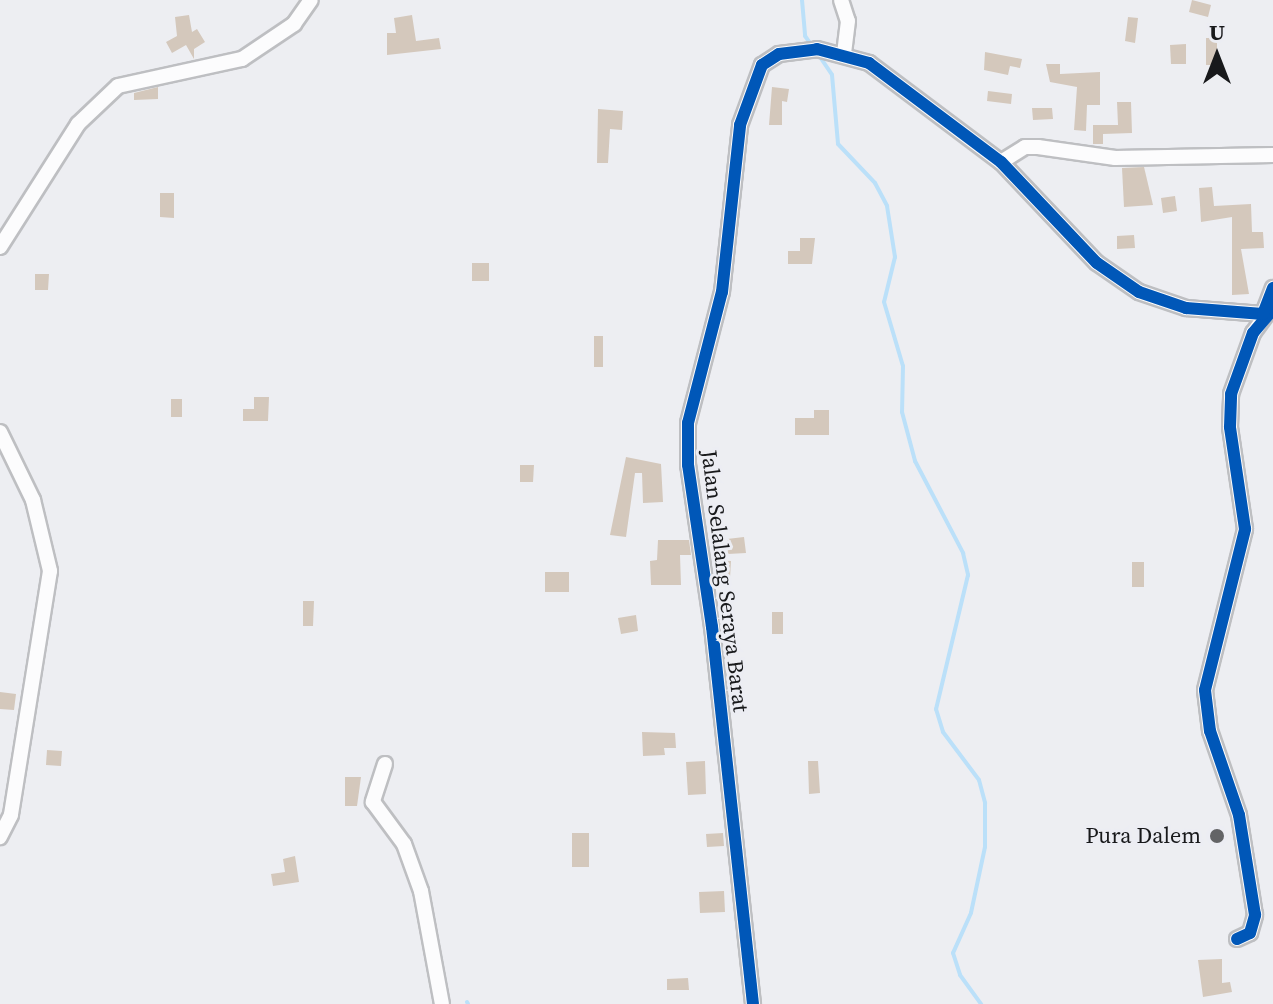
<!DOCTYPE html>
<style>
body{margin:0}
#map{position:relative;width:1273px;height:1004px;overflow:hidden;background:#edeef2;font-family:"Source Serif 4",serif}
div>[style]{position:absolute}
[style*='--x']{left:calc(var(--x)*1px);top:calc(var(--y)*1px);width:calc(var(--w)*1px);rotate:calc(var(--a)*1deg)}
.stream>*{height:4px;margin:-2px;padding:0 2px;transform-origin:2px;border-radius:2px;background:#bbe0f9}
.building>*{inset:0;background:#d4c8bc}
.roads{filter:drop-shadow(2px 0 #bebfc2) drop-shadow(-2px 0 #bebfc2) drop-shadow(0 2px #bebfc2) drop-shadow(0 -2px #bebfc2)}
.minor>*{height:14px;margin:-7px;padding:0 7px;transform-origin:7px;border-radius:7px;background:#fcfcfd}
.cycleway>*{height:12px;margin:-6px;padding:0 6px;transform-origin:6px;border-radius:6px;background:#0057b8}
.dots>*{width:22px;height:22px;translate:-50% -50%;box-sizing:border-box;border:4px solid #ecedf3;border-radius:50%}
span{translate:-50% -50%;white-space:nowrap;text-align:center;line-height:1.15;-webkit-text-stroke:6px #ecedf3;paint-order:stroke}
.street-label{font-size:22px;color:#18191b}
.poi-label{font-size:22px;color:#18191b}
.right{translate:-100% -50%;text-align:right}
.north{position:absolute;left:1177px;top:16px;width:80px;height:80px;-webkit-text-stroke:6px #ecedf3;paint-order:stroke;rotate:0deg;font-size:22px;font-weight:700;line-height:32px;text-align:center;color:#18191b}
.north::after{content:'';display:block;margin:auto;width:28px;height:36px;background:#18191b;clip-path:polygon(50% 0,100% 100%,50% 72%,0 100%)}
</style>
<div id="map">
<div class="stream">
<i style="--x:802;--y:0;--w:36;--a:85"></i>
<i style="--x:805;--y:36;--w:14;--a:54"></i>
<i style="--x:818;--y:54;--w:25;--a:56"></i>
<i style="--x:832;--y:75;--w:69;--a:85"></i>
<i style="--x:838;--y:144;--w:54;--a:46.5"></i>
<i style="--x:875;--y:183;--w:26;--a:62"></i>
<i style="--x:887;--y:206;--w:52;--a:81.1"></i>
<i style="--x:895;--y:257;--w:46;--a:103.7"></i>
<i style="--x:884;--y:302;--w:67;--a:73.5"></i>
<i style="--x:903;--y:366;--w:46;--a:91.2"></i>
<i style="--x:902;--y:412;--w:51;--a:75.1"></i>
<i style="--x:915;--y:461;--w:104;--a:62.4"></i>
<i style="--x:963;--y:553;--w:23;--a:77"></i>
<i style="--x:968;--y:575;--w:138;--a:103.4"></i>
<i style="--x:936;--y:709;--w:24;--a:73"></i>
<i style="--x:943;--y:732;--w:60;--a:53.1"></i>
<i style="--x:979;--y:780;--w:24;--a:75"></i>
<i style="--x:985;--y:803;--w:44;--a:90"></i>
<i style="--x:985;--y:847;--w:67;--a:102"></i>
<i style="--x:971;--y:913;--w:44;--a:114.2"></i>
<i style="--x:953;--y:953;--w:23;--a:72"></i>
<i style="--x:960;--y:975;--w:36;--a:54"></i>
<i style="--x:467;--y:1002;--w:2;--a:63"></i>
</div>
<div class="building">
<i style="clip-path:polygon(1192px 0,1211px 5px,1208px 17px,1189px 12px)"></i>
<i style="clip-path:polygon(189px 15px,192px 32px,197px 29px,205px 42px,194px 49px,194px 59px,186px 45px,172px 53px,166px 42px,177px 36px,175px 17px)"></i>
<i style="clip-path:polygon(412px 15px,416px 41px,439px 38px,441px 49px,387px 55px,387px 33px,396px 33px,394px 18px)"></i>
<i style="clip-path:polygon(1128px 17px,1138px 18px,1135px 43px,1125px 41px)"></i>
<i style="clip-path:polygon(1206px 38px,1217px 38px,1217px 65px,1206px 65px)"></i>
<i style="clip-path:polygon(1186px 44px,1186px 64px,1171px 64px,1170px 45px)"></i>
<i style="clip-path:polygon(985px 52px,1022px 59px,1020px 68px,1010px 66px,1008px 75px,984px 70px)"></i>
<i style="clip-path:polygon(1046px 64px,1060px 64px,1060px 74px,1100px 72px,1100px 105px,1087px 105px,1086px 131px,1074px 130px,1077px 87px,1050px 82px)"></i>
<i style="clip-path:polygon(158px 87px,158px 99px,134px 100px,134px 93px)"></i>
<i style="clip-path:polygon(772px 87px,789px 89px,787px 102px,782px 101px,782px 125px,769px 125px)"></i>
<i style="clip-path:polygon(988px 91px,1012px 94px,1011px 104px,987px 101px)"></i>
<i style="clip-path:polygon(1117px 102px,1131px 102px,1132px 133px,1103px 134px,1103px 144px,1093px 144px,1093px 125px,1118px 125px)"></i>
<i style="clip-path:polygon(1032px 108px,1052px 108px,1053px 119px,1033px 120px)"></i>
<i style="clip-path:polygon(598px 109px,623px 111px,622px 130px,610px 129px,608px 163px,597px 163px)"></i>
<i style="clip-path:polygon(1144px 167px,1153px 205px,1124px 207px,1122px 168px)"></i>
<i style="clip-path:polygon(1212px 187px,1214px 206px,1251px 204px,1252px 232px,1263px 232px,1264px 248px,1241px 249px,1249px 294px,1232px 295px,1232px 217px,1201px 222px,1199px 188px)"></i>
<i style="clip-path:polygon(160px 193px,174px 193px,174px 218px,160px 217px)"></i>
<i style="clip-path:polygon(1175px 196px,1177px 211px,1163px 213px,1161px 198px)"></i>
<i style="clip-path:polygon(1134px 235px,1135px 248px,1117px 249px,1117px 236px)"></i>
<i style="clip-path:polygon(800px 238px,815px 238px,812px 264px,788px 264px,788px 251px,800px 251px)"></i>
<i style="clip-path:polygon(472px 263px,489px 263px,489px 281px,472px 281px)"></i>
<i style="clip-path:polygon(35px 274px,49px 274px,48px 290px,35px 290px)"></i>
<i style="clip-path:polygon(594px 336px,603px 336px,603px 367px,594px 367px)"></i>
<i style="clip-path:polygon(254px 397px,269px 397px,268px 421px,243px 421px,243px 409px,254px 409px)"></i>
<i style="clip-path:polygon(171px 399px,182px 399px,182px 417px,171px 417px)"></i>
<i style="clip-path:polygon(814px 410px,829px 410px,829px 435px,795px 435px,795px 418px,814px 418px)"></i>
<i style="clip-path:polygon(626px 457px,661px 464px,663px 502px,643px 503px,642px 473px,635px 473px,626px 537px,610px 535px)"></i>
<i style="clip-path:polygon(520px 465px,534px 465px,533px 482px,520px 482px)"></i>
<i style="clip-path:polygon(744px 537px,746px 553px,728px 554px,727px 539px)"></i>
<i style="clip-path:polygon(658px 540px,689px 540px,691px 555px,680px 555px,681px 585px,651px 585px,650px 561px,657px 560px)"></i>
<i style="clip-path:polygon(714px 560px,731px 561px,730px 578px,715px 577px)"></i>
<i style="clip-path:polygon(1132px 562px,1144px 562px,1144px 587px,1132px 587px)"></i>
<i style="clip-path:polygon(545px 572px,569px 572px,569px 592px,545px 592px)"></i>
<i style="clip-path:polygon(303px 601px,314px 601px,313px 626px,303px 626px)"></i>
<i style="clip-path:polygon(772px 612px,783px 612px,783px 634px,772px 634px)"></i>
<i style="clip-path:polygon(636px 615px,638px 631px,621px 634px,618px 618px)"></i>
<i style="clip-path:polygon(0 692px,16px 694px,14px 710px,0 709px)"></i>
<i style="clip-path:polygon(642px 732px,675px 733px,676px 748px,664px 748px,665px 755px,643px 756px)"></i>
<i style="clip-path:polygon(47px 750px,62px 751px,61px 766px,46px 765px)"></i>
<i style="clip-path:polygon(705px 761px,706px 794px,688px 795px,686px 762px)"></i>
<i style="clip-path:polygon(808px 761px,818px 761px,820px 793px,809px 794px)"></i>
<i style="clip-path:polygon(345px 777px,361px 777px,357px 806px,345px 806px)"></i>
<i style="clip-path:polygon(572px 833px,589px 833px,589px 867px,572px 867px)"></i>
<i style="clip-path:polygon(723px 833px,724px 846px,707px 847px,706px 834px)"></i>
<i style="clip-path:polygon(295px 856px,299px 882px,273px 886px,271px 874px,285px 872px,283px 859px)"></i>
<i style="clip-path:polygon(724px 891px,725px 912px,700px 913px,699px 892px)"></i>
<i style="clip-path:polygon(1222px 959px,1222px 983px,1230px 982px,1232px 992px,1203px 997px,1198px 960px)"></i>
<i style="clip-path:polygon(688px 978px,689px 990px,667px 990px,667px 979px)"></i>
</div>
<div class="roads">
<div class="minor">
<i style="--x:841;--y:0;--w:22;--a:72"></i>
<i style="--x:848;--y:21;--w:33;--a:97"></i>
<i style="--x:1001;--y:162;--w:28;--a:-32"></i>
<i style="--x:1025;--y:147;--w:13;--a:0"></i>
<i style="--x:1038;--y:147;--w:78;--a:8.1"></i>
<i style="--x:1115;--y:158;--w:158;--a:-1.1"></i>
<i style="--x:0;--y:247;--w:146;--a:-57.6"></i>
<i style="--x:78;--y:124;--w:55;--a:-43.5"></i>
<i style="--x:118;--y:86;--w:127;--a:-12.3"></i>
<i style="--x:242;--y:59;--w:63;--a:-33.9"></i>
<i style="--x:294;--y:24;--w:29;--a:-55"></i>
<i style="--x:0;--y:432;--w:76;--a:64.1"></i>
<i style="--x:33;--y:500;--w:73;--a:76.5"></i>
<i style="--x:50;--y:571;--w:247;--a:99.1"></i>
<i style="--x:11;--y:815;--w:25;--a:117"></i>
<i style="--x:385;--y:764;--w:40;--a:108"></i>
<i style="--x:373;--y:802;--w:52;--a:53.6"></i>
<i style="--x:404;--y:844;--w:50;--a:70.1"></i>
<i style="--x:421;--y:891;--w:115;--a:79.5"></i>
<i style="--x:1237;--y:939;--w:14;--a:-25"></i>
<i style="--x:1250;--y:933;--w:19;--a:-74"></i>
<i style="--x:1255;--y:915;--w:101;--a:-99.1"></i>
<i style="--x:1239;--y:815;--w:89;--a:-109"></i>
<i style="--x:1210;--y:731;--w:41;--a:-97"></i>
<i style="--x:1205;--y:690;--w:166;--a:-76"></i>
<i style="--x:1245;--y:529;--w:103;--a:-98.4"></i>
<i style="--x:1230;--y:427;--w:33;--a:-88"></i>
<i style="--x:1231;--y:394;--w:65;--a:-70.2"></i>
<i style="--x:1253;--y:333;--w:26;--a:-54"></i>
<i style="--x:753;--y:1004;--w:379;--a:-96.2"></i>
<i style="--x:712;--y:627;--w:164;--a:-98.4"></i>
<i style="--x:688;--y:465;--w:42;--a:-90"></i>
<i style="--x:688;--y:423;--w:135;--a:-75.5"></i>
<i style="--x:722;--y:292;--w:168;--a:-83.8"></i>
<i style="--x:740;--y:125;--w:64;--a:-69.9"></i>
<i style="--x:762;--y:65;--w:20;--a:-33"></i>
<i style="--x:779;--y:54;--w:38;--a:-7"></i>
<i style="--x:817;--y:49;--w:54;--a:15.1"></i>
<i style="--x:869;--y:63;--w:165;--a:36.9"></i>
<i style="--x:1001;--y:162;--w:139;--a:46.5"></i>
<i style="--x:1097;--y:263;--w:51;--a:34.6"></i>
<i style="--x:1139;--y:292;--w:50;--a:18.8"></i>
<i style="--x:1186;--y:308;--w:77;--a:4.5"></i>
<i style="--x:1263;--y:314;--w:28;--a:-69"></i>
</div>
</div>
<div class="cycleway">
<i style="--x:1237;--y:939;--w:14;--a:-25"></i>
<i style="--x:1250;--y:933;--w:19;--a:-74"></i>
<i style="--x:1255;--y:915;--w:101;--a:-99.1"></i>
<i style="--x:1239;--y:815;--w:89;--a:-109"></i>
<i style="--x:1210;--y:731;--w:41;--a:-97"></i>
<i style="--x:1205;--y:690;--w:166;--a:-76"></i>
<i style="--x:1245;--y:529;--w:103;--a:-98.4"></i>
<i style="--x:1230;--y:427;--w:33;--a:-88"></i>
<i style="--x:1231;--y:394;--w:65;--a:-70.2"></i>
<i style="--x:1253;--y:333;--w:30;--a:-50"></i>
<i style="--x:753;--y:1004;--w:379;--a:-96.2"></i>
<i style="--x:712;--y:627;--w:164;--a:-98.4"></i>
<i style="--x:688;--y:465;--w:42;--a:-90"></i>
<i style="--x:688;--y:423;--w:135;--a:-75.5"></i>
<i style="--x:722;--y:292;--w:168;--a:-83.8"></i>
<i style="--x:740;--y:125;--w:64;--a:-69.9"></i>
<i style="--x:762;--y:65;--w:20;--a:-33"></i>
<i style="--x:779;--y:54;--w:38;--a:-7"></i>
<i style="--x:817;--y:49;--w:54;--a:15.1"></i>
<i style="--x:869;--y:63;--w:165;--a:36.9"></i>
<i style="--x:1001;--y:162;--w:139;--a:46.5"></i>
<i style="--x:1097;--y:263;--w:51;--a:34.6"></i>
<i style="--x:1139;--y:292;--w:50;--a:18.8"></i>
<i style="--x:1186;--y:308;--w:77;--a:4.5"></i>
<i style="--x:1263;--y:314;--w:28;--a:-69"></i>
</div>
<div class="dots">
<i style="left:1217px;top:836px;background:#636466"></i>
</div>
<div class="street-label">
<span style="left:725px;top:581px;rotate:83deg">Jalan Selalang Seraya Barat</span>
</div>
<div class="poi-label">
<span class="right" style="left:1201px;top:836px">Pura Dalem</span>
</div>
<div class="north">U</div>
</div>
